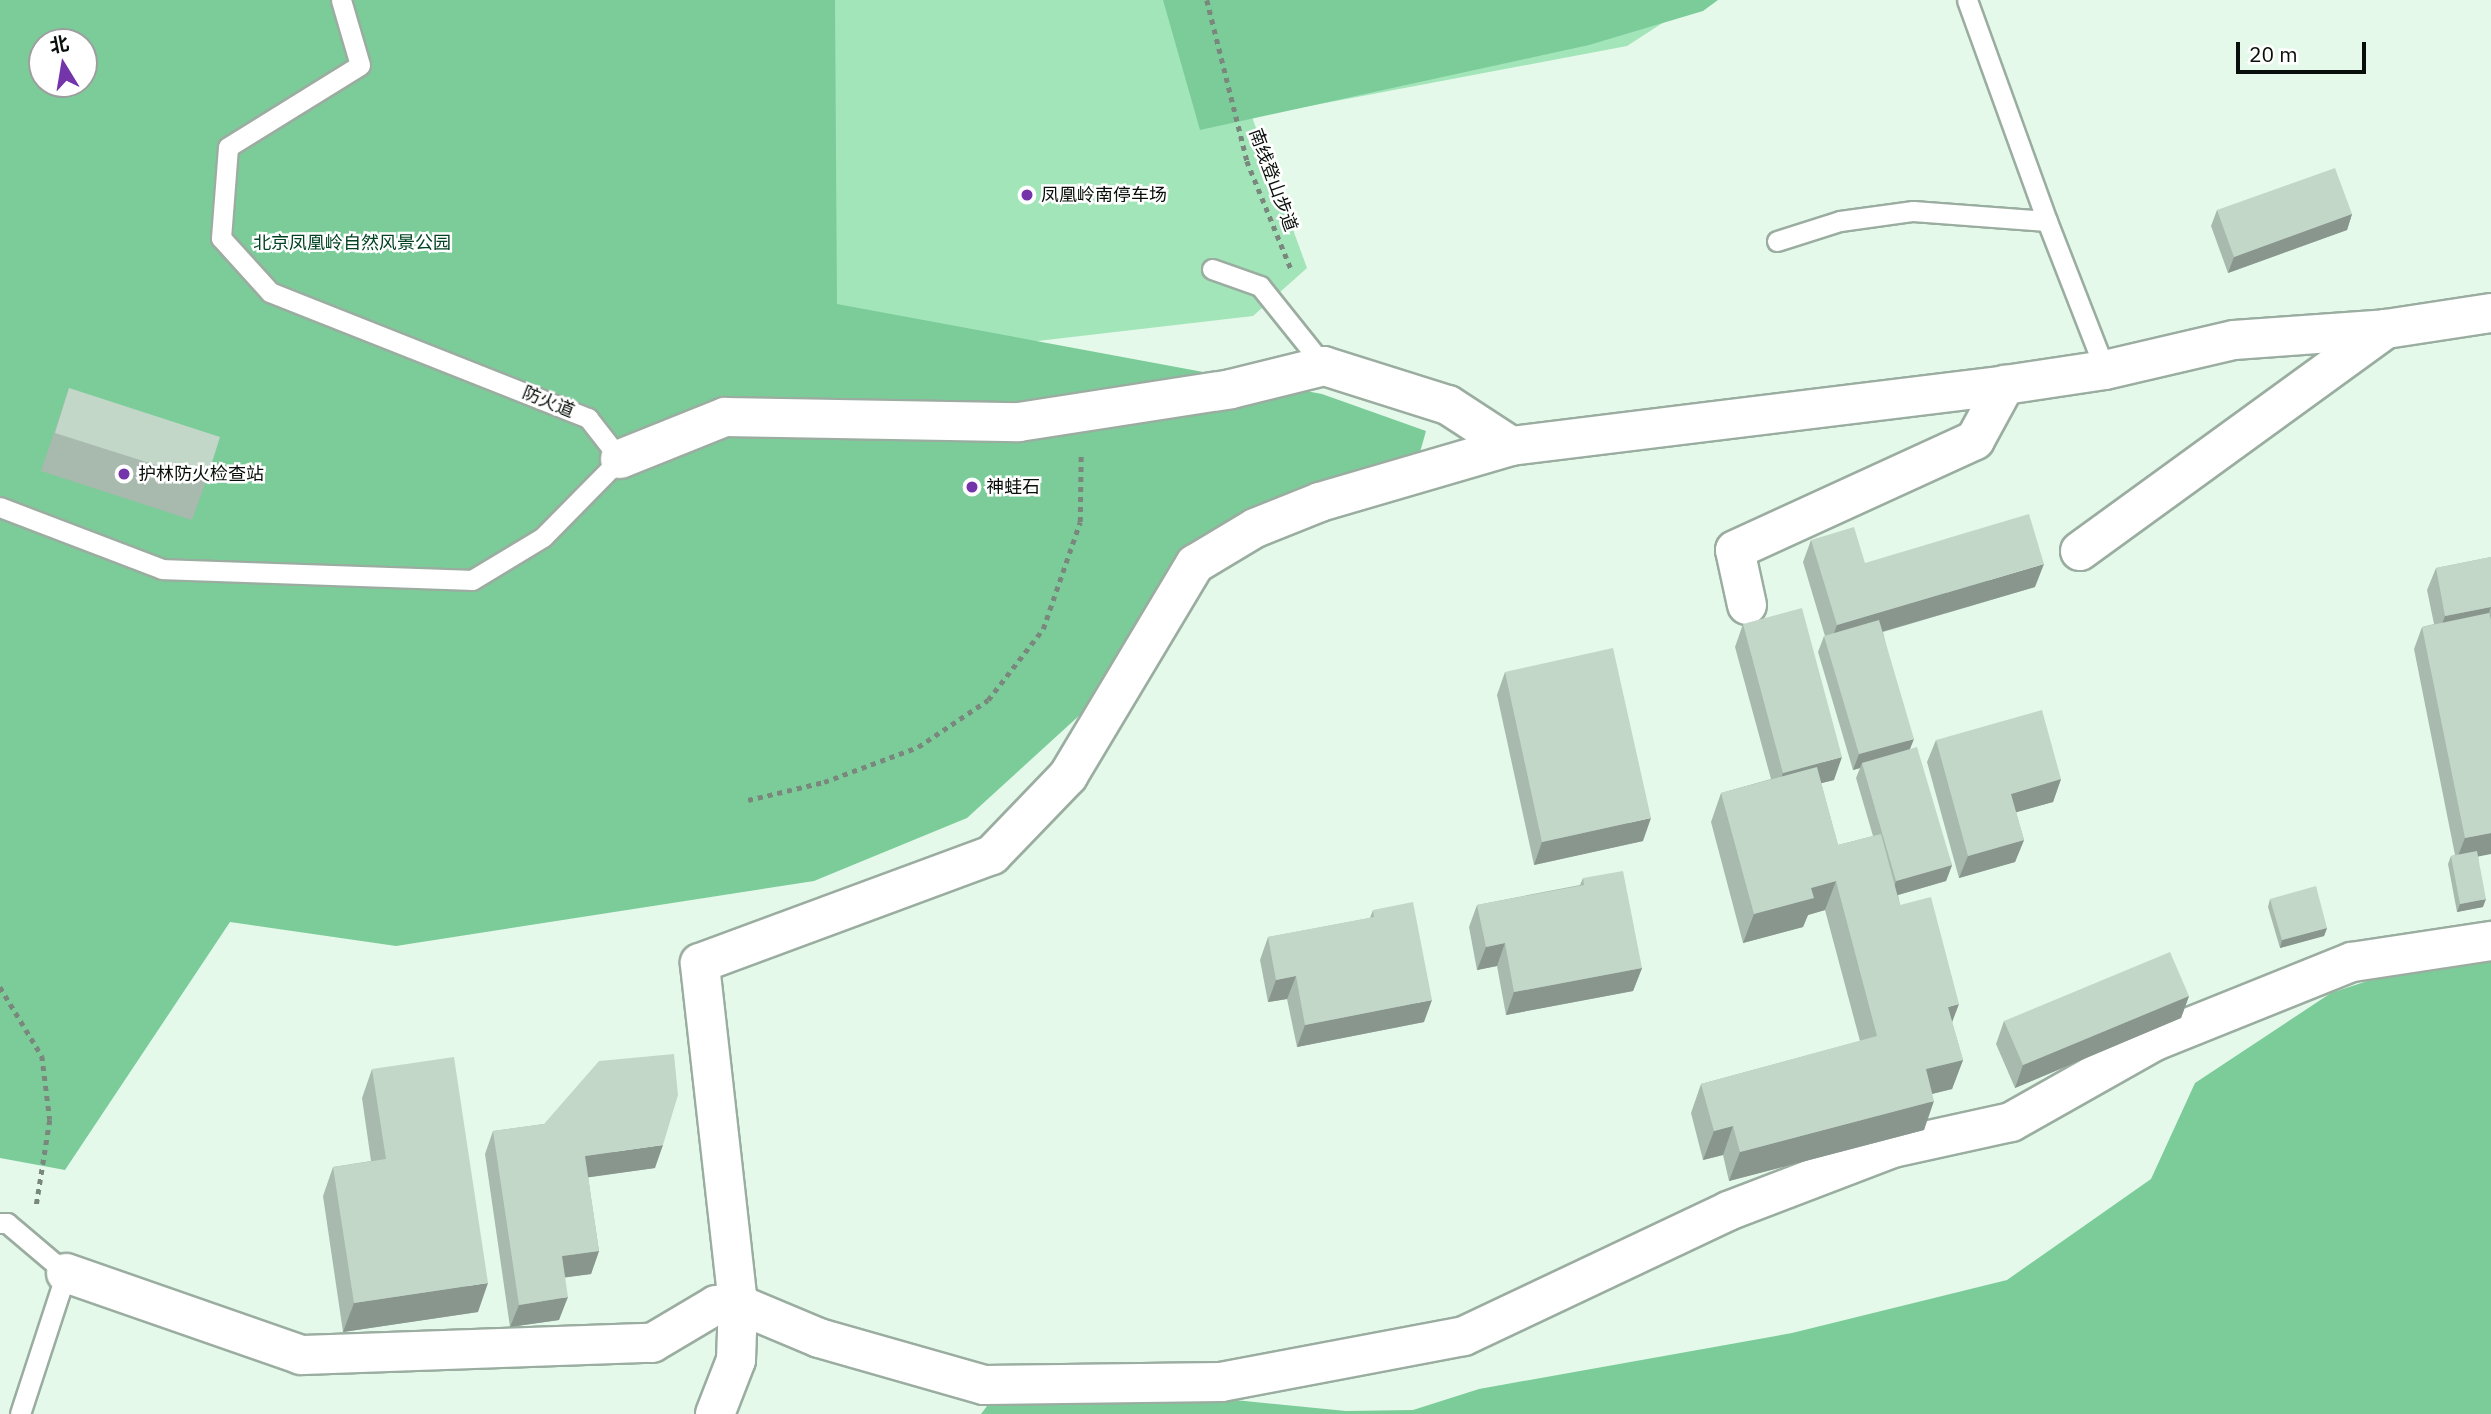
<!DOCTYPE html>
<meta charset="utf-8">
<style>
body{margin:0}
#map{position:relative;width:2491px;height:1414px;overflow:hidden;background:#e5f9eb;font-family:"IBM Plex Sans","Noto Sans SC",sans-serif}
div>[style]{position:absolute}
[style*='--x']{left:calc(var(--x)*1px);top:calc(var(--y)*1px);width:calc(var(--w)*1px);rotate:calc(var(--a)*1deg)}
.green>*{inset:0;background:#a2e5b9}
.forest>*{inset:0;background:#7ccc9a}
.path>*{height:4.5px;margin-top:-2.25px;transform-origin:0;background:repeating-linear-gradient(90deg,#79877d 0 5px,transparent 0 10px)}
.roads{filter:drop-shadow(2px 0 #9aada0) drop-shadow(-2px 0 #9aada0) drop-shadow(0 2px #9aada0) drop-shadow(0 -2px #9aada0)}
.lane>*{height:19px;margin:-9.5px;padding:0 9.5px;transform-origin:9.5px;border-radius:9.5px;background:#fff}
.street>*{height:38px;margin:-19px;padding:0 19px;transform-origin:19px;border-radius:19px;background:#fff}
.wall>*{inset:0;background:#a8b9ad}
.shaded-wall>*{inset:0;background:#88968d}
.building>*{inset:0;background:#c3d7c9}
.dots>*{width:19px;height:19px;translate:-50% -50%;box-sizing:border-box;border:4px solid #fff;border-radius:50%}
span{translate:-50% -50%;white-space:nowrap;text-align:center;line-height:1.15;-webkit-text-stroke:5px #fff;paint-order:stroke}
.street-label{font-size:18px;color:#080f0a}
.poi-label{font-size:18px;color:#080f0a}
.left{translate:0 -50%;text-align:left}
.park-label{font-size:18px;color:#004222}
.north{position:absolute;left:28px;top:28px;width:70px;height:70px;box-sizing:border-box;background:#fff;border:2px solid #9c9f9d;border-radius:50%;rotate:349deg;font-size:19px;font-weight:700;line-height:28px;text-align:center;color:#080f0a}
.north::after{content:'';display:block;margin:auto;width:24px;height:32px;background:#7535aa;clip-path:polygon(50% 0,100% 100%,50% 72%,0 100%)}
.scale{position:absolute;left:2236px;top:42px;width:130px;height:32px;box-sizing:border-box;border:4px solid #080f0a;border-top:0;padding-left:9px;font-size:21px;line-height:24px;white-space:nowrap;color:#080f0a;-webkit-text-stroke:5px #fff;paint-order:stroke}
</style>
<div id="map">
<div class="green">
<i style="clip-path:polygon(evenodd,0 0,1698px 0,1627px 46px,1252px 117px,1307px 268px,1253px 316px,803px 368px,32px 430px,0 0,42px 42px,84px 42px,84px 84px,42px 84px,42px 42px)"></i>
</div>
<div class="forest">
<i style="clip-path:polygon(evenodd,0 0,835px 0,837px 304px,1322px 394px,1426px 431px,1417px 463px,1191px 558px,1093px 703px,967px 818px,814px 881px,396px 946px,230px 922px,65px 1170px,0 1158px,0 0,42px 42px,84px 42px,84px 84px,42px 84px,42px 42px)"></i>
<i style="clip-path:polygon(1163px 0,1718px 0,1703px 11px,1589px 45px,1200px 130px)"></i>
<i style="clip-path:polygon(2452px 953px,2491px 954px,2491px 1414px,981px 1414px,990px 1402px,1195px 1396px,1346px 1411px,1413px 1410px,1479px 1389px,1792px 1333px,2007px 1280px,2151px 1179px,2195px 1083px,2331px 993px)"></i>
</div>
<div class="path">
<i style="--x:1207;--y:0;--w:166;--a:76"></i>
<i style="--x:1247;--y:161;--w:117;--a:67.8"></i>
<i style="--x:748;--y:800;--w:78;--a:-13.3"></i>
<i style="--x:824;--y:782;--w:100;--a:-20.4"></i>
<i style="--x:918;--y:747;--w:84;--a:-33.9"></i>
<i style="--x:988;--y:700;--w:90;--a:-52.2"></i>
<i style="--x:1043;--y:629;--w:113;--a:-70.9"></i>
<i style="--x:1080;--y:522;--w:69;--a:-89.2"></i>
<i style="--x:0;--y:987;--w:81;--a:58.7"></i>
<i style="--x:42;--y:1056;--w:64;--a:82.9"></i>
<i style="--x:50;--y:1120;--w:89;--a:99"></i>
</div>
<div class="roads">
<div class="lane">
<i style="--x:1967;--y:0;--w:235;--a:70.1"></i>
<i style="--x:1777;--y:241;--w:66;--a:-17.6"></i>
<i style="--x:1840;--y:221;--w:74;--a:-7.8"></i>
<i style="--x:1913;--y:211;--w:134;--a:4.3"></i>
<i style="--x:2047;--y:221;--w:160;--a:68.7"></i>
<i style="--x:1212;--y:269;--w:51;--a:19.5"></i>
<i style="--x:1260;--y:286;--w:102;--a:51.3"></i>
<i style="--x:0;--y:507;--w:173;--a:20.9"></i>
<i style="--x:162;--y:569;--w:310;--a:2"></i>
<i style="--x:472;--y:580;--w:83;--a:-31.2"></i>
<i style="--x:543;--y:537;--w:110;--a:-45.4"></i>
<i style="--x:620;--y:459;--w:52;--a:-128"></i>
<i style="--x:588;--y:418;--w:342;--a:-158.4"></i>
<i style="--x:270;--y:292;--w:73;--a:-132.2"></i>
<i style="--x:221;--y:238;--w:91;--a:-85.6"></i>
<i style="--x:228;--y:147;--w:155;--a:-31.8"></i>
<i style="--x:360;--y:65;--w:68;--a:-106.3"></i>
<i style="--x:0;--y:1223;--w:7;--a:0"></i>
<i style="--x:7;--y:1223;--w:77;--a:40.3"></i>
<i style="--x:66;--y:1273;--w:148;--a:108.1"></i>
</div>
<div class="street">
<i style="--x:620;--y:459;--w:113;--a:-21.8"></i>
<i style="--x:725;--y:417;--w:294;--a:1"></i>
<i style="--x:1019;--y:422;--w:215;--a:-8.8"></i>
<i style="--x:1231;--y:389;--w:96;--a:-13.9"></i>
<i style="--x:1324;--y:366;--w:130;--a:17.5"></i>
<i style="--x:1448;--y:405;--w:75;--a:33.1"></i>
<i style="--x:1511;--y:446;--w:498;--a:-7"></i>
<i style="--x:2005;--y:385;--w:101;--a:-8.5"></i>
<i style="--x:2105;--y:370;--w:132;--a:-13.1"></i>
<i style="--x:2234;--y:340;--w:152;--a:-4.1"></i>
<i style="--x:2386;--y:329;--w:106;--a:-8.7"></i>
<i style="--x:2080;--y:551;--w:378;--a:-36"></i>
<i style="--x:1747;--y:605;--w:56;--a:-102.3"></i>
<i style="--x:1735;--y:550;--w:264;--a:-24.6"></i>
<i style="--x:1975;--y:440;--w:63;--a:-61.4"></i>
<i style="--x:66;--y:1273;--w:249;--a:19.2"></i>
<i style="--x:301;--y:1355;--w:351;--a:-2"></i>
<i style="--x:652;--y:1343;--w:74;--a:-30.7"></i>
<i style="--x:716;--y:1305;--w:22;--a:-3"></i>
<i style="--x:738;--y:1304;--w:88;--a:22.8"></i>
<i style="--x:819;--y:1338;--w:172;--a:15.9"></i>
<i style="--x:984;--y:1385;--w:237;--a:-0.7"></i>
<i style="--x:1221;--y:1382;--w:247;--a:-10.7"></i>
<i style="--x:1464;--y:1336;--w:292;--a:-25.3"></i>
<i style="--x:1728;--y:1211;--w:177;--a:-20.9"></i>
<i style="--x:1893;--y:1148;--w:121;--a:-12.4"></i>
<i style="--x:2011;--y:1122;--w:165;--a:-29.4"></i>
<i style="--x:2155;--y:1041;--w:212;--a:-21.9"></i>
<i style="--x:2352;--y:962;--w:141;--a:-8.6"></i>
<i style="--x:715;--y:1414;--w:58;--a:-68.7"></i>
<i style="--x:736;--y:1360;--w:56;--a:-88"></i>
<i style="--x:738;--y:1304;--w:343;--a:-96.4"></i>
<i style="--x:700;--y:963;--w:311;--a:-20.3"></i>
<i style="--x:992;--y:855;--w:110;--a:-46.1"></i>
<i style="--x:1068;--y:776;--w:247;--a:-59.1"></i>
<i style="--x:1195;--y:564;--w:70;--a:-31"></i>
<i style="--x:1255;--y:528;--w:70;--a:-21.8"></i>
<i style="--x:1320;--y:502;--w:199;--a:-16.3"></i>
</div>
</div>
<div class="wall">
<i style="clip-path:polygon(2217px 210px,2352px 214px,2347px 230px,2228px 273px,2211px 226px)"></i>
<i style="clip-path:polygon(69px 388px,206px 481px,192px 520px,41px 471px)"></i>
<i style="clip-path:polygon(1811px 540px,1865px 563px,2035px 587px,1883px 632px,1910px 749px,1952px 865px,1946px 881px,1898px 895px,1900px 905px,1952px 1022px,1963px 1060px,1952px 1089px,1932px 1094px,1924px 1130px,1729px 1181px,1723px 1155px,1703px 1160px,1691px 1113px,1701px 1084px,1860px 1041px,1825px 910px,1808px 915px,1803px 927px,1743px 943px,1711px 822px,1721px 793px,1771px 779px,1735px 647px,1743px 624px,1834px 780px,1821px 783px,1838px 845px,1873px 836px,1856px 778px,1860px 768px,1853px 770px,1818px 652px,1824px 636px,1825px 636px,1803px 562px)"></i>
<i style="clip-path:polygon(2491px 557px,2491px 853px,2478px 856px,2483px 907px,2457px 912px,2448px 864px,2451px 856px,2455px 855px,2414px 649px,2422px 627px,2434px 624px,2427px 590px,2436px 568px)"></i>
<i style="clip-path:polygon(1505px 672px,1643px 841px,1534px 865px,1497px 695px)"></i>
<i style="clip-path:polygon(1936px 740px,2061px 779px,2053px 802px,2016px 812px,2024px 840px,2015px 862px,1959px 878px,1927px 762px)"></i>
<i style="clip-path:polygon(1583px 878px,1642px 968px,1633px 991px,1506px 1015px,1497px 966px,1477px 970px,1469px 927px,1477px 905px,1580px 885px)"></i>
<i style="clip-path:polygon(2270px 899px,2327px 928px,2324px 936px,2280px 948px,2268px 907px)"></i>
<i style="clip-path:polygon(1373px 910px,1424px 1022px,1297px 1047px,1287px 999px,1268px 1002px,1260px 960px,1268px 937px,1370px 918px)"></i>
<i style="clip-path:polygon(2189px 996px,2181px 1018px,2015px 1088px,1996px 1044px,2004px 1021px)"></i>
<i style="clip-path:polygon(372px 1069px,478px 1312px,343px 1332px,323px 1196px,333px 1167px,371px 1161px,362px 1098px)"></i>
<i style="clip-path:polygon(544px 1124px,655px 1168px,588px 1177px,599px 1251px,591px 1274px,565px 1277px,559px 1320px,510px 1327px,485px 1154px,493px 1131px)"></i>
</div>
<div class="shaded-wall">
<i style="clip-path:polygon(2352px 214px,2347px 230px,2228px 273px,2234px 257px)"></i>
<i style="clip-path:polygon(2044px 564px,2035px 587px,1829px 647px,1837px 625px)"></i>
<i style="clip-path:polygon(2491px 607px,2483px 629px,2437px 638px,2445px 616px)"></i>
<i style="clip-path:polygon(1914px 739px,1908px 754px,1862px 763px,1860px 768px,1853px 770px,1859px 754px)"></i>
<i style="clip-path:polygon(1842px 757px,1834px 780px,1775px 795px,1783px 773px)"></i>
<i style="clip-path:polygon(2061px 779px,2053px 802px,2003px 816px,2011px 794px)"></i>
<i style="clip-path:polygon(1651px 818px,1643px 841px,1534px 865px,1542px 842px)"></i>
<i style="clip-path:polygon(2491px 833px,2491px 854px,2456px 861px,2465px 838px)"></i>
<i style="clip-path:polygon(2024px 840px,2015px 862px,1959px 878px,1968px 856px)"></i>
<i style="clip-path:polygon(1952px 865px,1946px 881px,1891px 897px,1896px 881px)"></i>
<i style="clip-path:polygon(1836px 881px,1825px 910px,1808px 915px,1803px 927px,1743px 943px,1754px 914px,1811px 888px)"></i>
<i style="clip-path:polygon(2486px 899px,2483px 907px,2457px 912px,2460px 904px)"></i>
<i style="clip-path:polygon(2327px 928px,2324px 936px,2280px 948px,2282px 940px)"></i>
<i style="clip-path:polygon(1505px 943px,1497px 966px,1477px 970px,1486px 947px)"></i>
<i style="clip-path:polygon(1642px 968px,1633px 991px,1506px 1015px,1514px 992px)"></i>
<i style="clip-path:polygon(1296px 976px,1287px 999px,1268px 1002px,1276px 980px)"></i>
<i style="clip-path:polygon(2189px 996px,2181px 1018px,2015px 1088px,2023px 1065px)"></i>
<i style="clip-path:polygon(1432px 1000px,1424px 1022px,1297px 1047px,1305px 1025px)"></i>
<i style="clip-path:polygon(1959px 1004px,1948px 1033px,1948px 1007px)"></i>
<i style="clip-path:polygon(1963px 1060px,1952px 1089px,1915px 1098px,1926px 1069px)"></i>
<i style="clip-path:polygon(1934px 1101px,1924px 1130px,1729px 1181px,1740px 1152px)"></i>
<i style="clip-path:polygon(1733px 1126px,1723px 1155px,1703px 1160px,1714px 1131px)"></i>
<i style="clip-path:polygon(663px 1145px,655px 1168px,577px 1179px,585px 1156px)"></i>
<i style="clip-path:polygon(599px 1251px,591px 1274px,554px 1279px,562px 1256px)"></i>
<i style="clip-path:polygon(488px 1283px,478px 1312px,343px 1332px,354px 1303px)"></i>
<i style="clip-path:polygon(568px 1297px,559px 1320px,510px 1327px,519px 1305px)"></i>
</div>
<div class="building">
<i style="clip-path:polygon(2335px 168px,2352px 214px,2234px 257px,2217px 210px)"></i>
<i style="clip-path:polygon(69px 388px,220px 437px,206px 481px,55px 433px)"></i>
<i style="clip-path:polygon(2029px 514px,2044px 564px,1837px 625px,1811px 540px,1854px 527px,1865px 563px)"></i>
<i style="clip-path:polygon(2491px 557px,2491px 607px,2445px 616px,2436px 568px)"></i>
<i style="clip-path:polygon(1802px 608px,1842px 757px,1783px 773px,1743px 624px)"></i>
<i style="clip-path:polygon(2489px 613px,2491px 620px,2491px 833px,2465px 838px,2422px 627px)"></i>
<i style="clip-path:polygon(1879px 620px,1914px 739px,1859px 754px,1824px 636px)"></i>
<i style="clip-path:polygon(1613px 648px,1651px 818px,1542px 842px,1505px 672px)"></i>
<i style="clip-path:polygon(2042px 710px,2061px 779px,2011px 794px,2024px 840px,1968px 856px,1936px 740px)"></i>
<i style="clip-path:polygon(1917px 747px,1952px 865px,1896px 881px,1862px 763px)"></i>
<i style="clip-path:polygon(1817px 767px,1838px 845px,1881px 834px,1900px 905px,1931px 897px,1959px 1004px,1948px 1007px,1963px 1060px,1926px 1069px,1934px 1101px,1740px 1152px,1733px 1126px,1714px 1131px,1701px 1084px,1877px 1036px,1836px 881px,1811px 888px,1814px 898px,1754px 914px,1721px 793px)"></i>
<i style="clip-path:polygon(2477px 851px,2486px 899px,2460px 904px,2451px 856px)"></i>
<i style="clip-path:polygon(1623px 871px,1642px 968px,1514px 992px,1505px 943px,1486px 947px,1477px 905px,1584px 885px,1583px 878px)"></i>
<i style="clip-path:polygon(2316px 886px,2327px 928px,2282px 940px,2270px 899px)"></i>
<i style="clip-path:polygon(1413px 902px,1432px 1000px,1305px 1025px,1296px 976px,1276px 980px,1268px 937px,1374px 917px,1373px 910px)"></i>
<i style="clip-path:polygon(2170px 952px,2189px 996px,2023px 1065px,2004px 1021px)"></i>
<i style="clip-path:polygon(674px 1054px,678px 1095px,663px 1145px,585px 1156px,599px 1251px,562px 1256px,568px 1297px,519px 1305px,493px 1131px,544px 1124px,599px 1061px)"></i>
<i style="clip-path:polygon(454px 1057px,488px 1283px,354px 1303px,333px 1167px,386px 1159px,372px 1069px)"></i>
</div>
<div class="dots">
<i style="left:1027px;top:195px;background:#7535aa"></i>
<i style="left:124px;top:474px;background:#7535aa"></i>
<i style="left:972px;top:487px;background:#7535aa"></i>
</div>
<div class="street-label">
<span style="left:1273px;top:180px;rotate:70deg">南线登山步道</span>
<span style="left:548px;top:402px;rotate:22deg">防火道</span>
</div>
<div class="poi-label">
<span class="left" style="left:1041px;top:195px">凤凰岭南停车场</span>
<span class="left" style="left:138px;top:474px">护林防火检查站</span>
<span class="left" style="left:986px;top:487px">神蛙石</span>
</div>
<div class="park-label">
<span style="left:352px;top:243px">北京凤凰岭自然风景公园</span>
</div>
<div class="north">北</div>
<div class="scale">20 m</div>
</div>
